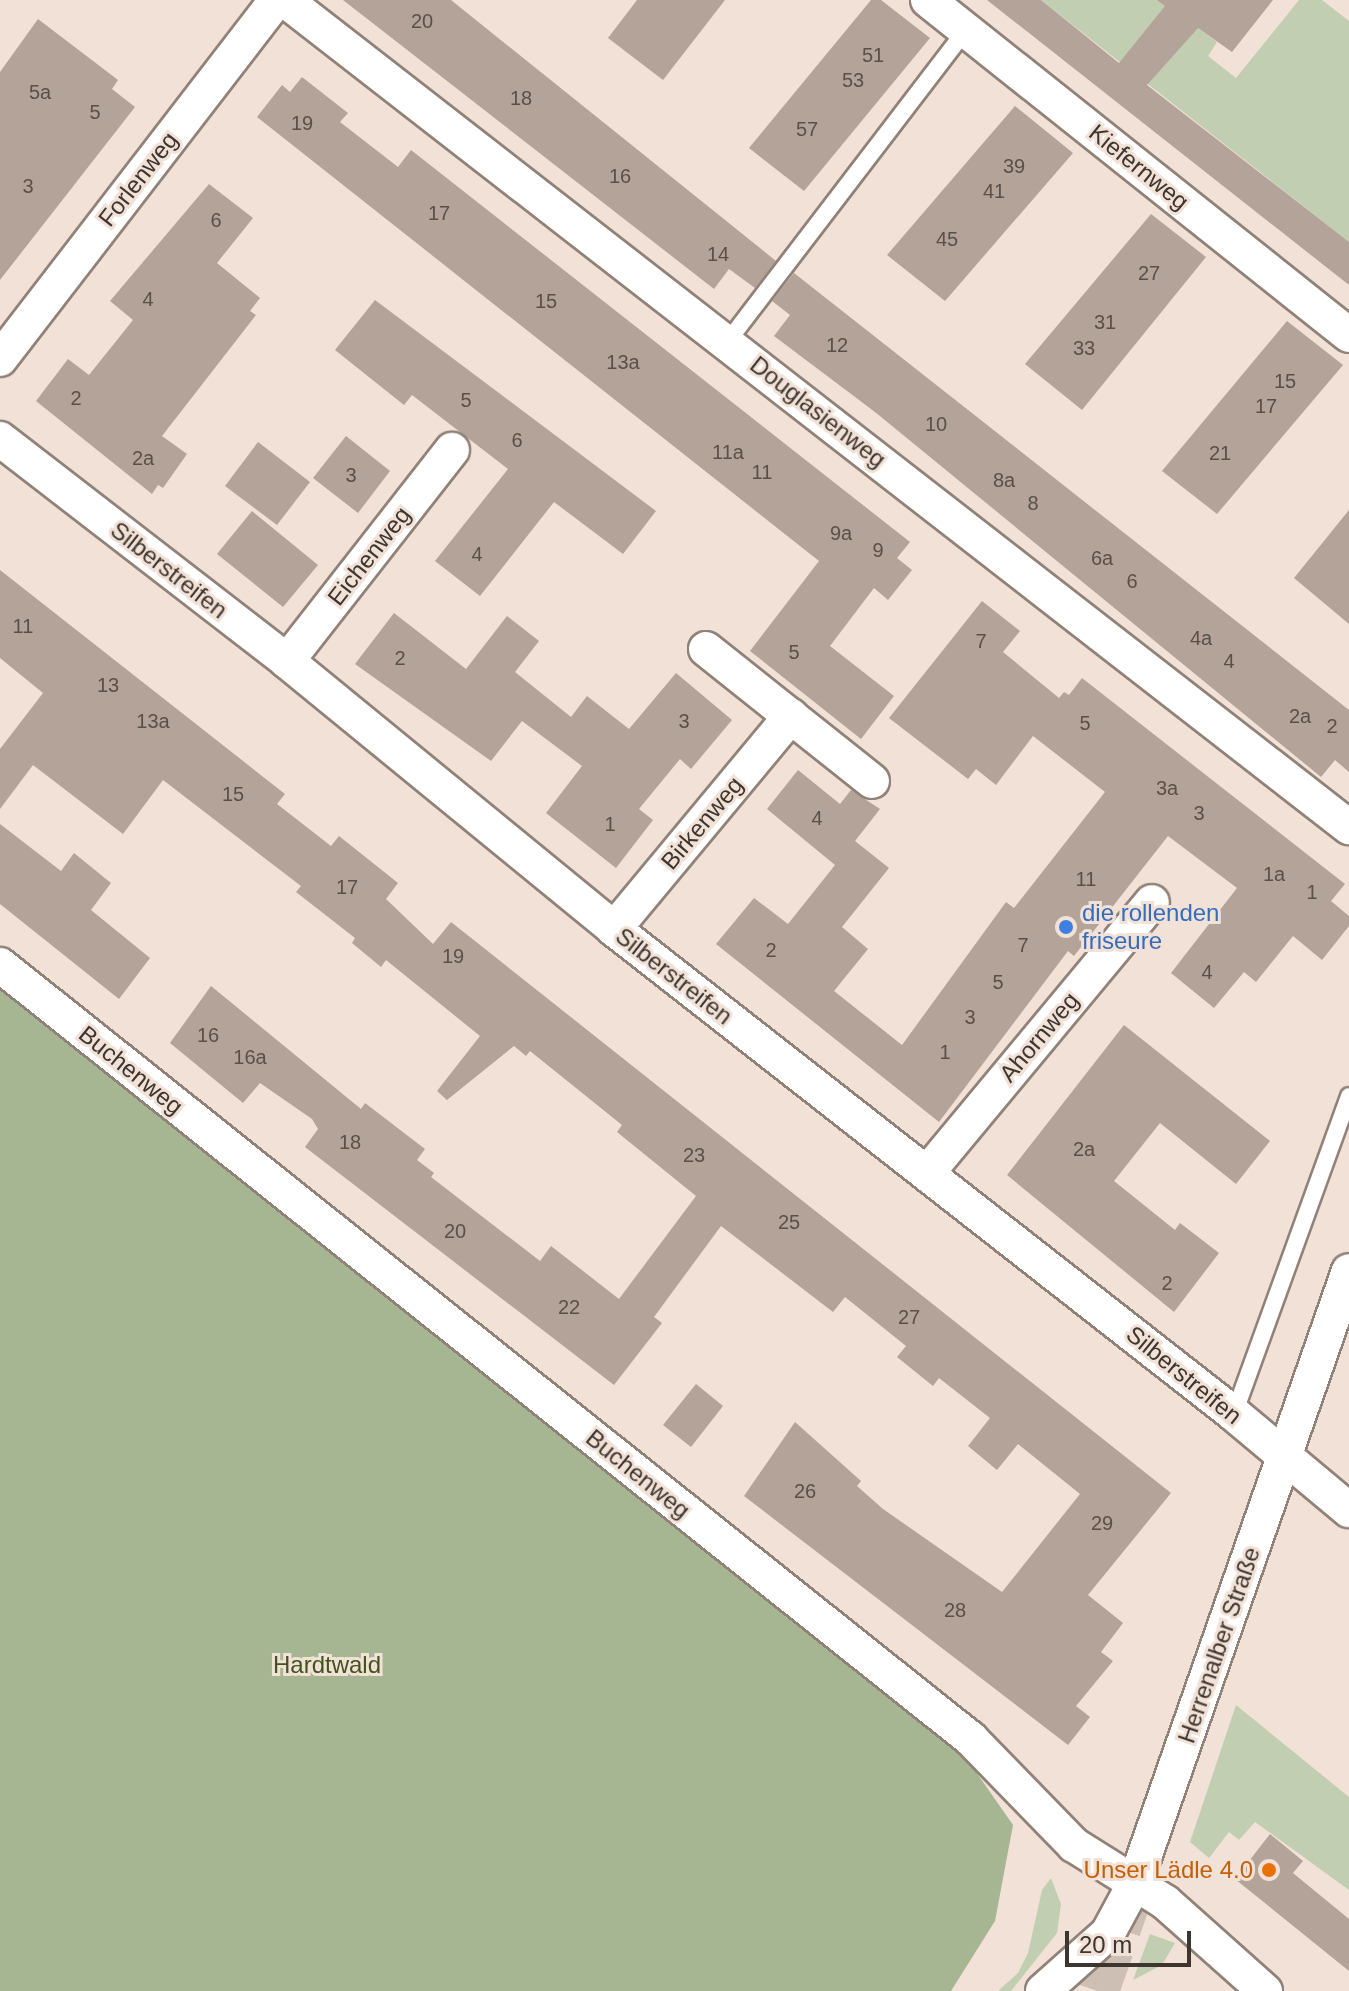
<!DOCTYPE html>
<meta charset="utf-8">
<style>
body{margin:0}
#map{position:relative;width:1349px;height:1991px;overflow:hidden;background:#f2e1d6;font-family:Arial,sans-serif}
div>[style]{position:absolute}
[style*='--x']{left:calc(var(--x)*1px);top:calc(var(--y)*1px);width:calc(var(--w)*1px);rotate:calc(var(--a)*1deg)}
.green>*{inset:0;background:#c1ceb1}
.forest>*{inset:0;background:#a6b592}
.building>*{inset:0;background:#b3a398}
.secondary-tunnel>*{height:44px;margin-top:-22px;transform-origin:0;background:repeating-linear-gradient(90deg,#cebfb5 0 44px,transparent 0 66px)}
.roads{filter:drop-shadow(2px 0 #918278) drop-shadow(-2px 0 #918278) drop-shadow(0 2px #918278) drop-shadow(0 -2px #918278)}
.service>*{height:16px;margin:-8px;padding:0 8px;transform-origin:8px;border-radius:8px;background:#fff}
.minor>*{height:34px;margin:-17px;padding:0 17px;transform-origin:17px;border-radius:17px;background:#fff}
.dots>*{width:22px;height:22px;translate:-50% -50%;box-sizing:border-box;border:4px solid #f2e1d6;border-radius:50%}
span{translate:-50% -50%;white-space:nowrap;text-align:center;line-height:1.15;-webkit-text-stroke:6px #f2e1d6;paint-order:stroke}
.number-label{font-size:20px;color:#5a504a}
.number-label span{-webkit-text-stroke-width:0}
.street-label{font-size:24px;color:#3c3530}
.shop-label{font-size:24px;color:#366cbe}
.left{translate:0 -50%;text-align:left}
.park-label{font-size:24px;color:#40541e}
.food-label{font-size:24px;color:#c56008}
.right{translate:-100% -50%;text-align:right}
.scale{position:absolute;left:1065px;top:1931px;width:126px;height:36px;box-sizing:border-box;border:4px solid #3c3530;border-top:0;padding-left:10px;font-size:24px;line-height:28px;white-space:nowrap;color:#3c3530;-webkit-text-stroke:6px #f2e1d6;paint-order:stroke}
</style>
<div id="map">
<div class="green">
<i style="clip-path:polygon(1041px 0,1161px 0,1166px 5px,1147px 30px,1198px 28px,1217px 42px,1208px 56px,1236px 78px,1299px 0,1322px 0,1349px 21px,1349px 242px)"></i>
<i style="clip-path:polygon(1236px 1705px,1349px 1797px,1349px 1890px,1255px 1822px,1239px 1840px,1229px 1832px,1209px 1858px,1190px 1842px)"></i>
<i style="clip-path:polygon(1051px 1878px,1061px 1904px,1057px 1933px,1011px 1991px,998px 1991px,1018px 1973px,1028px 1953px,1042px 1890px)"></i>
<i style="clip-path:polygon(1150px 1934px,1175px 1943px,1162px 1965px,1133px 1980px)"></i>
</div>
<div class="forest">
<i style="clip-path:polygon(0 989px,960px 1749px,1013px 1825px,995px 1921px,951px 1991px,0 1991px)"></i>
</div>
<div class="building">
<i style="clip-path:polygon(343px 0,451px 0,776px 261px,755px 288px,729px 269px,714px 289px)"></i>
<i style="clip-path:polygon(637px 0,725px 0,663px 80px,608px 38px)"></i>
<i style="clip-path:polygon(871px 0,881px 0,930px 38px,804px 191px,749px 148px)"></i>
<i style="clip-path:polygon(987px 0,1041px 0,1119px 63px,1165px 6px,1157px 0,1273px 0,1232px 52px,1198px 28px,1147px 85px,1349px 242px,1349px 285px)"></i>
<i style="clip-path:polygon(38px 19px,118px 80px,112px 89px,135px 107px,0 280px,0 72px)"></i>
<i style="clip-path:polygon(302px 77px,348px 113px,340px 122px,398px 167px,411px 150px,910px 542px,897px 558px,912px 570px,888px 600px,874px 588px,830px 646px,894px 696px,861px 739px,750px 651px,819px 561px,257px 117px,282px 85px,290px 92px)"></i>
<i style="clip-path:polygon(1015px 106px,1073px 153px,945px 301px,887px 255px)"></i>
<i style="clip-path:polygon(209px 184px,253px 218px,217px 263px,260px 298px,250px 311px,256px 315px,162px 436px,187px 454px,163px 488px,158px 485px,152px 494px,36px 401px,68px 359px,89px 375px,133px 320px,110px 301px)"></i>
<i style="clip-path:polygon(1151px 214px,1206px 257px,1082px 410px,1025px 364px)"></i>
<i style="clip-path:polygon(794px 273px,1349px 710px,1349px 772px,1335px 760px,1321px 777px,875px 412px,774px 336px,790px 315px,772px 301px)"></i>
<i style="clip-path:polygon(375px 300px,656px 511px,623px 554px,554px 502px,480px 596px,435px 561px,508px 469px,412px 395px,404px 405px,335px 350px)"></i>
<i style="clip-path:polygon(1287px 321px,1343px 365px,1217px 514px,1162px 471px)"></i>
<i style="clip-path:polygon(346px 436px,390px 471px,358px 513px,313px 478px)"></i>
<i style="clip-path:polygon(258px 442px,310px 482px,277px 525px,225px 486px)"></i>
<i style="clip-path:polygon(1349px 510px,1349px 624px,1294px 578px)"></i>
<i style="clip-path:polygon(252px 511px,318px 565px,283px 607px,217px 554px)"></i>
<i style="clip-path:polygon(0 570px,285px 794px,277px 804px,331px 846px,339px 836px,398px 883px,386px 899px,433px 944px,451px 922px,1171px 1493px,1088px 1595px,1123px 1623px,1101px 1652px,1113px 1661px,1076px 1706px,1090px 1717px,1068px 1745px,744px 1496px,795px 1422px,861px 1481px,857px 1486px,883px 1509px,1002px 1592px,1080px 1494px,1018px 1444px,997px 1470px,968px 1446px,990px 1418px,939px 1378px,933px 1386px,897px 1357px,906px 1346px,845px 1297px,833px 1312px,721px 1226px,654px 1317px,662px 1323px,614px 1385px,305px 1147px,318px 1129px,312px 1119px,260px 1083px,243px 1103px,170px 1043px,211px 986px,361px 1109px,365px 1103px,425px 1149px,417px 1160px,434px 1173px,431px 1177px,540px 1261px,551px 1246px,619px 1299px,696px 1196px,617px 1132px,622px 1125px,530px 1051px,526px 1056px,514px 1046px,447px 1100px,437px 1091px,480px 1036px,386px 960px,381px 967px,352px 943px,355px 938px,296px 892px,301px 886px,163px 780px,123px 834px,33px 765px,0 809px,0 749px,43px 693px,0 658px)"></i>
<i style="clip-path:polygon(982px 601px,1020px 631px,1003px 652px,1059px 698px,1064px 692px,1069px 695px,1082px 678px,1345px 884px,1331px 901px,1349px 916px,1349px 926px,1322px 960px,1293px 936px,1256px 982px,1244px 972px,1214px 1008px,1171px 973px,1237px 888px,1168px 836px,1074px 956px,1068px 951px,939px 1122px,716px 944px,754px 898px,788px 924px,835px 865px,767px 809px,798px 770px,840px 804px,851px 790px,880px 809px,855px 841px,889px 868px,842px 927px,868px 949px,834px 991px,902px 1045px,1006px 902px,1014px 908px,1105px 792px,1033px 736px,996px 785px,976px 769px,968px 779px,889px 718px)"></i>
<i style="clip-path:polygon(394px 613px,466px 669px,507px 616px,539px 641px,515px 672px,571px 717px,587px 696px,629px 729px,676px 673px,732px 720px,691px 769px,680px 759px,639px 809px,653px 820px,616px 868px,546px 813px,582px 766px,522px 721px,491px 761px,355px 664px)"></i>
<i style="clip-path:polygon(0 824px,61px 871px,74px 853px,111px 883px,91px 910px,150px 958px,119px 999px,0 904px)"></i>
<i style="clip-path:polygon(1124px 1025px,1270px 1141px,1236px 1184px,1160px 1123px,1114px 1181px,1175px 1230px,1180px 1223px,1219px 1253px,1174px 1312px,1007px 1175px)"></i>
<i style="clip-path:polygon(696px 1384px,723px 1406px,691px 1447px,663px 1425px)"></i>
<i style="clip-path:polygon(1270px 1834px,1303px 1861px,1293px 1873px,1349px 1919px,1349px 1971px,1235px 1879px)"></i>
</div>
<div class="secondary-tunnel">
<i style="--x:1097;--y:1991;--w:100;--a:-70.7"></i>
</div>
<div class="roads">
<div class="service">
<i style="--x:728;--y:341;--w:392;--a:-52.6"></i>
<i style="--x:1234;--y:1414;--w:338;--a:-70.1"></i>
</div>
<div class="minor">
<i style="--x:285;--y:0;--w:1348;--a:37.86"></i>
<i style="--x:928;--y:0;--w:538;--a:38.51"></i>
<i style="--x:0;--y:359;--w:453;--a:-52.4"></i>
<i style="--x:0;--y:439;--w:363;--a:37.7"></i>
<i style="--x:287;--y:661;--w:423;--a:39.3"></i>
<i style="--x:614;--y:929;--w:787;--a:38.03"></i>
<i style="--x:1234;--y:1414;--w:150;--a:39.9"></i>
<i style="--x:706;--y:649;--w:212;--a:38.5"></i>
<i style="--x:287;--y:661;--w:268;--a:-52"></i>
<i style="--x:614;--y:929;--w:277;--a:-50.3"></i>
<i style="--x:0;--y:965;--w:1242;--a:38.56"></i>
<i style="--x:971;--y:1739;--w:148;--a:45.8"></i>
<i style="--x:1074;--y:1845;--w:107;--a:32.1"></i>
<i style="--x:1165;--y:1902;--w:134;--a:41.7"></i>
<i style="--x:927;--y:1173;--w:352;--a:-50.3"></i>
<i style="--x:1043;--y:1991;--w:87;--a:-41.7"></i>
<i style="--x:1108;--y:1933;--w:57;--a:-61.6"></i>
<i style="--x:1135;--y:1883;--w:648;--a:-70.73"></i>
</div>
</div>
<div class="dots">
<i style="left:1066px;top:927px;background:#3f7fe0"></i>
<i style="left:1269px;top:1870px;background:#e8710a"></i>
</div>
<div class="number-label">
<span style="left:422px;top:21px">20</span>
<span style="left:873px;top:55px">51</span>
<span style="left:853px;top:80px">53</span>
<span style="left:40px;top:92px">5a</span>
<span style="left:521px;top:98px">18</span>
<span style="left:95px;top:112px">5</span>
<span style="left:302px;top:123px">19</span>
<span style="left:807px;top:129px">57</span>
<span style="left:1014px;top:166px">39</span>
<span style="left:620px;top:176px">16</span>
<span style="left:28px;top:186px">3</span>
<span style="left:994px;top:191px">41</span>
<span style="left:439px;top:213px">17</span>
<span style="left:216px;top:220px">6</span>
<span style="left:947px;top:239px">45</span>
<span style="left:718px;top:254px">14</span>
<span style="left:1149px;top:273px">27</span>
<span style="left:148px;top:299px">4</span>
<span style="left:546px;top:301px">15</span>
<span style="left:1105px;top:322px">31</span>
<span style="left:837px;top:345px">12</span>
<span style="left:1084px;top:348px">33</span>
<span style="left:623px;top:362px">13a</span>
<span style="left:1285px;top:381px">15</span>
<span style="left:76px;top:398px">2</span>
<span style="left:466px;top:400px">5</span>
<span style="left:1266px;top:406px">17</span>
<span style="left:936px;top:424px">10</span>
<span style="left:517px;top:440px">6</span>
<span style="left:728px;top:452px">11a</span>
<span style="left:1220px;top:453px">21</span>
<span style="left:143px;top:458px">2a</span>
<span style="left:762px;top:472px">11</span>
<span style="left:351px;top:475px">3</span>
<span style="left:1004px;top:480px">8a</span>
<span style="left:1033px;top:503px">8</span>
<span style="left:841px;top:533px">9a</span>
<span style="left:878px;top:550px">9</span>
<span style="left:477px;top:554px">4</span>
<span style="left:1102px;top:558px">6a</span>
<span style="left:1132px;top:581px">6</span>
<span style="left:23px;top:626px">11</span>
<span style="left:1201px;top:638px">4a</span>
<span style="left:981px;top:641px">7</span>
<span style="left:794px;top:652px">5</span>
<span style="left:400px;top:658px">2</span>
<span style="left:1229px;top:661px">4</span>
<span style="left:108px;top:685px">13</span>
<span style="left:1300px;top:716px">2a</span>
<span style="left:153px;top:721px">13a</span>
<span style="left:684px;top:721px">3</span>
<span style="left:1085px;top:723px">5</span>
<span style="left:1332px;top:726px">2</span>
<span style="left:1167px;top:788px">3a</span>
<span style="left:233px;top:794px">15</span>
<span style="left:1199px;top:813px">3</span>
<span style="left:817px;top:818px">4</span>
<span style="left:610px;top:824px">1</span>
<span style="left:1274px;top:874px">1a</span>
<span style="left:1086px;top:879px">11</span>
<span style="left:347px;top:887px">17</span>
<span style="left:1312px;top:892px">1</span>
<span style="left:1023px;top:945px">7</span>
<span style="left:771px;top:950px">2</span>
<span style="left:453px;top:956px">19</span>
<span style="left:1207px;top:972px">4</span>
<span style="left:998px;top:982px">5</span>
<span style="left:970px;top:1017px">3</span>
<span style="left:208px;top:1035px">16</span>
<span style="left:945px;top:1052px">1</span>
<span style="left:250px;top:1057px">16a</span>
<span style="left:350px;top:1142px">18</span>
<span style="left:1084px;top:1149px">2a</span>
<span style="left:694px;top:1155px">23</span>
<span style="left:789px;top:1222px">25</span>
<span style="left:455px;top:1231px">20</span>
<span style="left:1167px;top:1283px">2</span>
<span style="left:569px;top:1307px">22</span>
<span style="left:909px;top:1317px">27</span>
<span style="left:805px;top:1491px">26</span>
<span style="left:1102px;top:1523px">29</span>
<span style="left:955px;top:1610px">28</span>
</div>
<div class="street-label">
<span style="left:1139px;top:167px;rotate:39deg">Kiefernweg</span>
<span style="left:138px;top:179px;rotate:-52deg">Forlenweg</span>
<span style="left:818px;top:412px;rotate:38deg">Douglasienweg</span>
<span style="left:369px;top:556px;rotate:-52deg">Eichenweg</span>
<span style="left:169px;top:570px;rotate:38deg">Silberstreifen</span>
<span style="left:702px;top:823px;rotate:-50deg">Birkenweg</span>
<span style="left:674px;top:976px;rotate:38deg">Silberstreifen</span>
<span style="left:1039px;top:1037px;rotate:-50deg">Ahornweg</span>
<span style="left:131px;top:1070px;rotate:39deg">Buchenweg</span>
<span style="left:1184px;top:1375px;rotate:39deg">Silberstreifen</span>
<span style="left:638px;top:1474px;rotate:39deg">Buchenweg</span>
<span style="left:1219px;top:1645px;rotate:-71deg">Herrenalber Straße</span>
</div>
<div class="shop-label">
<span class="left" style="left:1082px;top:927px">die rollenden<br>friseure</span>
</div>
<div class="park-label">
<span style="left:327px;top:1665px">Hardtwald</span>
</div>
<div class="food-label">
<span class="right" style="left:1253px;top:1870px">Unser Lädle 4.0</span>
</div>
<div class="scale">20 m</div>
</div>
